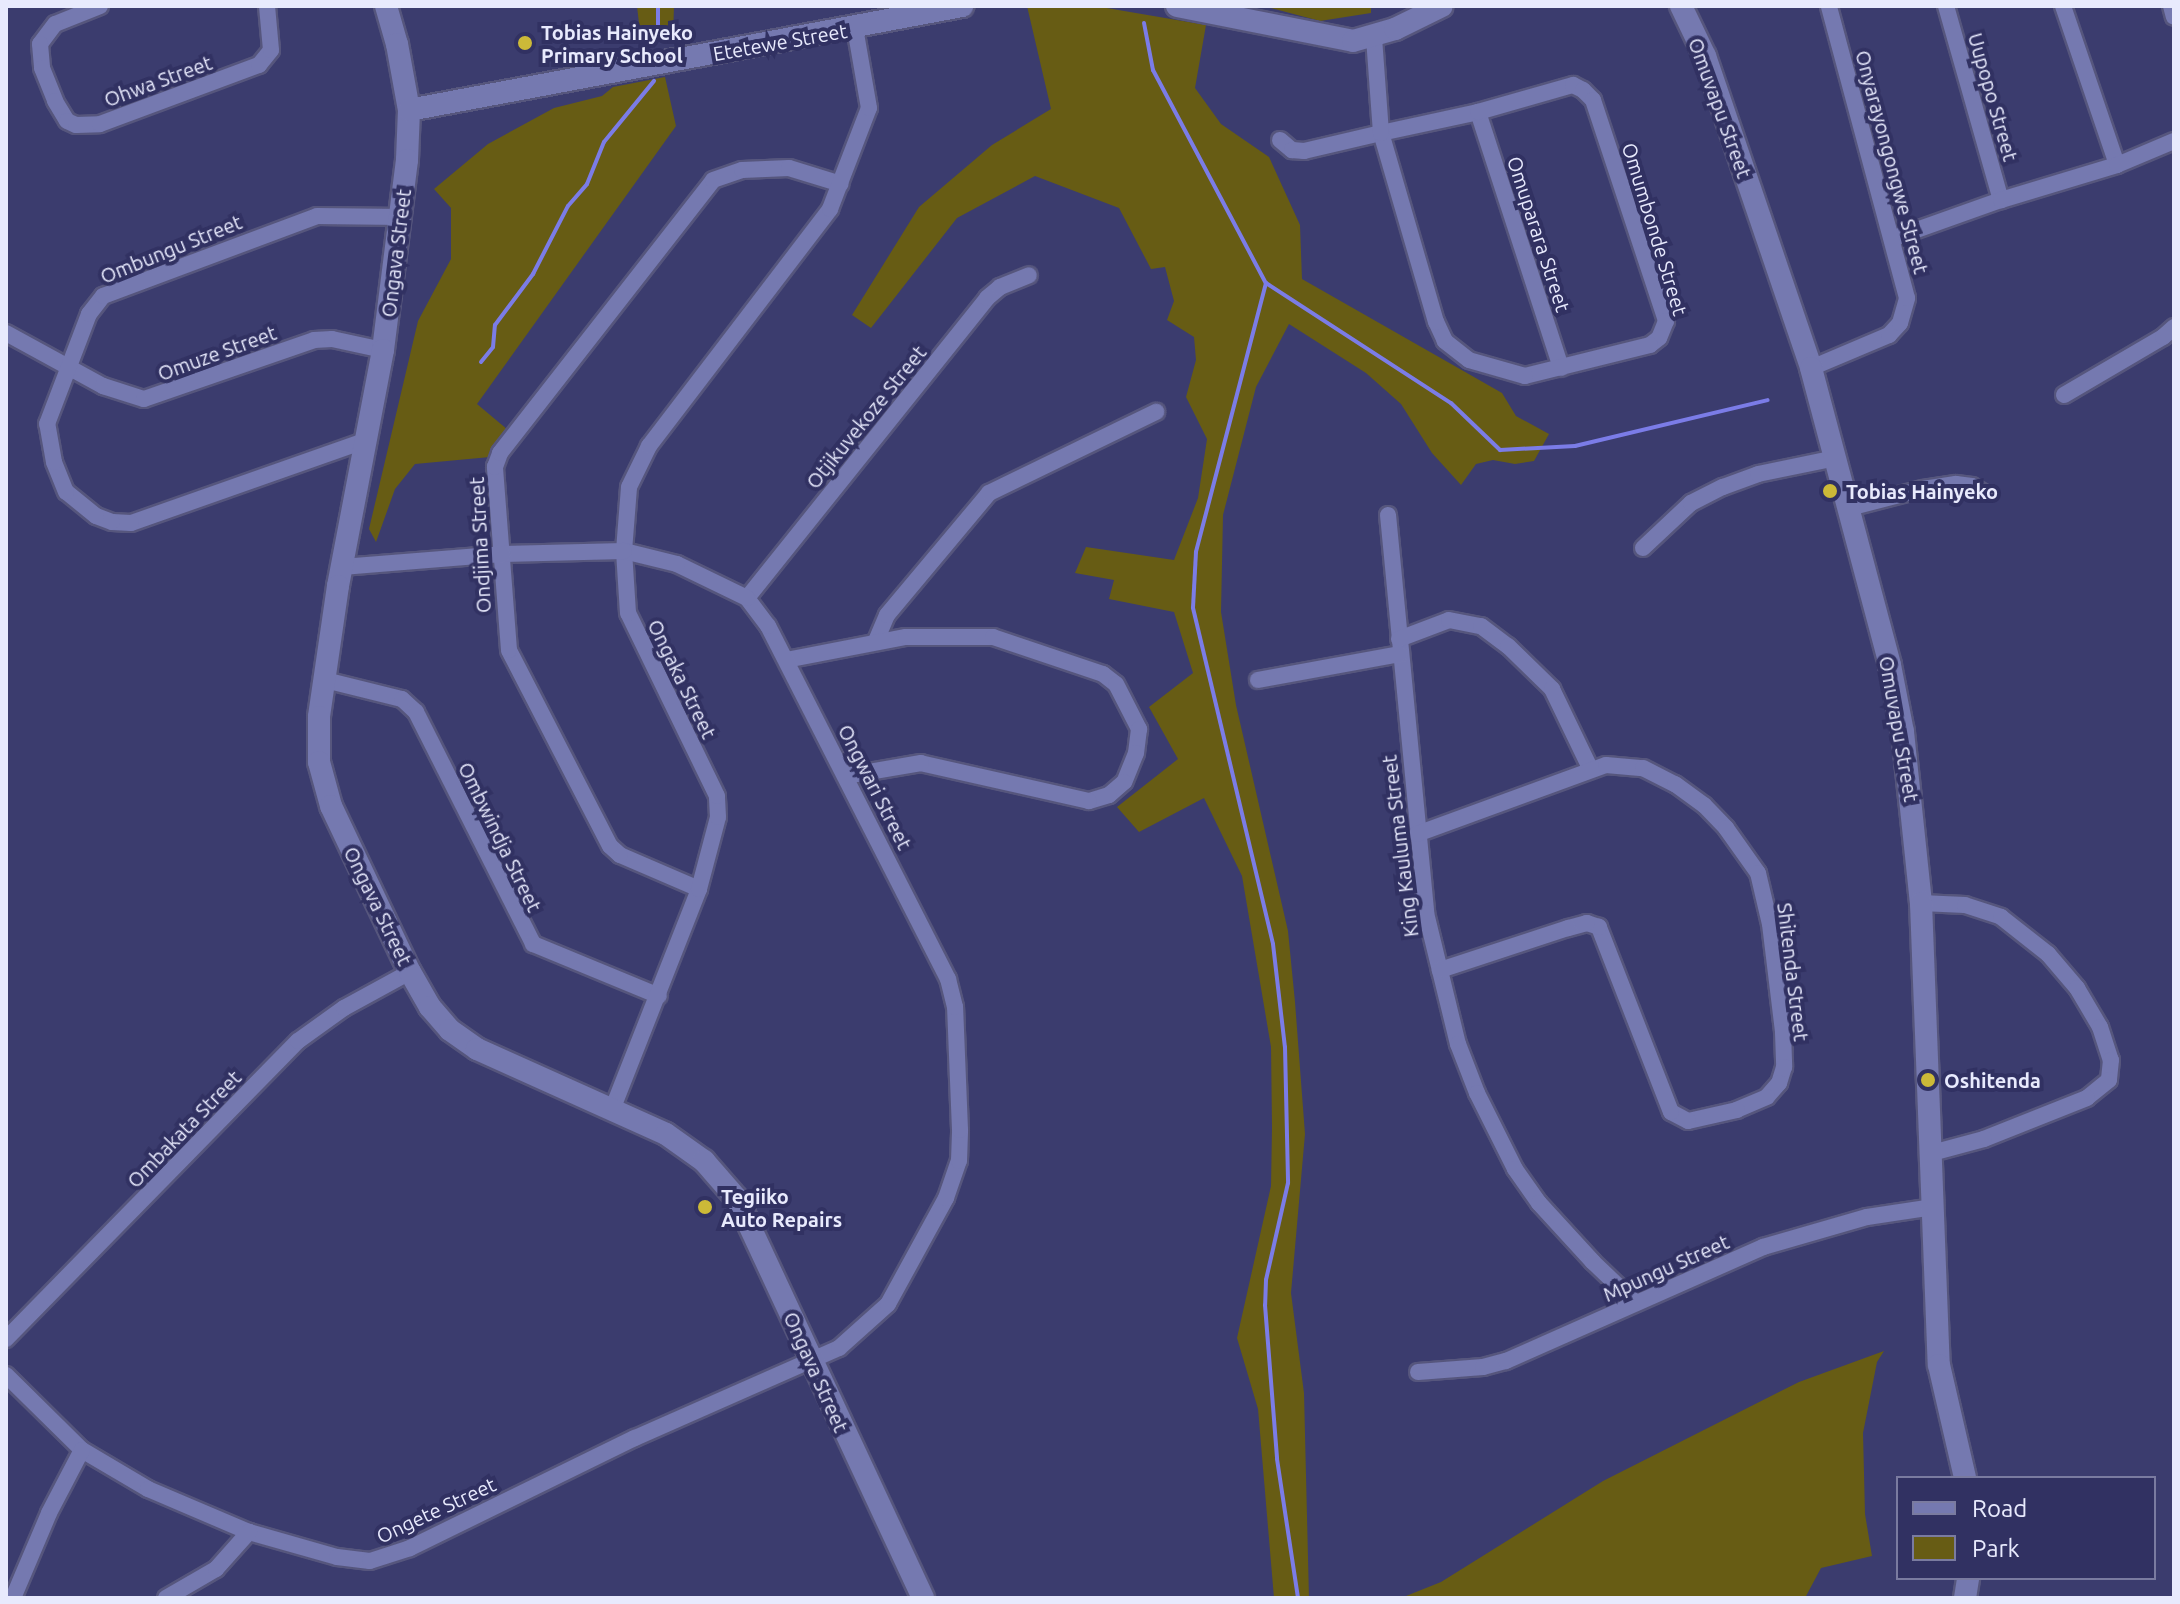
<!DOCTYPE html>
<style>
body{margin:0}
#map{position:relative;width:2180px;height:1604px;overflow:hidden;background:#3b3c6e;font-family:Ubuntu,sans-serif}
div>[style]{position:absolute}
[style*='--x']{left:calc(var(--x)*1px);top:calc(var(--y)*1px);width:calc(var(--w)*1px);rotate:calc(var(--a)*1deg)}
.green>*{inset:0;background:#675c14}
.stream>*{height:4px;margin:-2px;padding:0 2px;transform-origin:2px;border-radius:2px;background:#7b7ce7}
.roads{filter:drop-shadow(2px 0 #56567d) drop-shadow(-2px 0 #56567d) drop-shadow(0 2px #56567d) drop-shadow(0 -2px #56567d)}
.street>*{height:16px;margin:-8px;padding:0 8px;transform-origin:8px;border-radius:8px;background:#7579b0}
.secondary>*{height:22px;margin:-11px;padding:0 11px;transform-origin:11px;border-radius:11px;background:#7579b0}
.dots>*{width:22px;height:22px;translate:-50% -50%;box-sizing:border-box;border:4px solid #313162;border-radius:50%}
span{translate:-50% -50%;white-space:nowrap;text-align:center;line-height:1.15;-webkit-text-stroke:8px #313162;paint-order:stroke}
.poi-label{font-size:20px;color:#e8eafd;font-weight:700}
.left{translate:0 -50%;text-align:left}
.street-label{font-size:20px;color:#e8eafd}
.frame{position:absolute;inset:0;border:8px solid #e8eafd;pointer-events:none}
.legend{position:absolute;left:1896px;top:1476px;width:260px;height:104px;box-sizing:border-box;background:#313162;border:2px solid #7a7ba0;margin:0;padding:10px 14px;list-style:none;font-size:24px;color:#e8eafd}
.legend li{display:flex;align-items:center;gap:16px;height:40px}
.legend b{width:40px;border:2px solid #7a7ba0}
</style>
<div id="map">
<div class="green">
<i style="clip-path:polygon(637px 6px,674px 6px,673px 36px,641px 41px)"></i>
<i style="clip-path:polygon(1027px 6px,1095px 6px,1206px 25px,1195px 88px,1221px 124px,1269px 157px,1300px 225px,1302px 279px,1502px 393px,1516px 416px,1549px 434px,1534px 461px,1515px 464px,1493px 460px,1476px 464px,1461px 485px,1432px 453px,1401px 404px,1366px 373px,1289px 324px,1256px 387px,1223px 515px,1221px 612px,1236px 705px,1288px 931px,1295px 1002px,1305px 1134px,1291px 1293px,1304px 1393px,1309px 1598px,1274px 1598px,1258px 1409px,1237px 1338px,1271px 1186px,1272px 1127px,1271px 1047px,1242px 876px,1204px 798px,1139px 832px,1117px 807px,1178px 759px,1149px 707px,1193px 673px,1174px 612px,1109px 599px,1114px 580px,1075px 573px,1086px 547px,1174px 560px,1198px 498px,1207px 439px,1186px 397px,1196px 360px,1194px 337px,1167px 320px,1174px 301px,1165px 267px,1151px 269px,1119px 208px,1035px 176px,957px 218px,871px 328px,852px 315px,919px 207px,992px 145px,1051px 109px)"></i>
<i style="clip-path:polygon(1263px 6px,1371px 6px,1371px 13px,1320px 21px)"></i>
<i style="clip-path:polygon(665px 77px,676px 126px,477px 404px,508px 430px,490px 457px,415px 464px,395px 489px,376px 542px,369px 529px,418px 321px,451px 259px,451px 208px,434px 189px,488px 144px,554px 108px,602px 96px,613px 87px)"></i>
<i style="clip-path:polygon(1884px 1351px,1877px 1362px,1863px 1433px,1865px 1514px,1872px 1556px,1821px 1568px,1805px 1598px,1401px 1598px,1441px 1582px,1603px 1481px,1799px 1382px)"></i>
</div>
<div class="stream">
<i style="--x:658;--y:6;--w:32;--a:90"></i>
<i style="--x:1144;--y:23;--w:48;--a:79.2"></i>
<i style="--x:1153;--y:70;--w:241;--a:62.1"></i>
<i style="--x:1266;--y:283;--w:221;--a:33"></i>
<i style="--x:1451;--y:403;--w:68;--a:43.8"></i>
<i style="--x:1500;--y:450;--w:75;--a:-3.1"></i>
<i style="--x:1575;--y:446;--w:198;--a:-13.4"></i>
<i style="--x:1266;--y:283;--w:278;--a:104.6"></i>
<i style="--x:1196;--y:552;--w:56;--a:93.1"></i>
<i style="--x:1193;--y:608;--w:345;--a:76.6"></i>
<i style="--x:1273;--y:944;--w:104;--a:83.4"></i>
<i style="--x:1285;--y:1047;--w:136;--a:88.7"></i>
<i style="--x:1288;--y:1183;--w:99;--a:102.8"></i>
<i style="--x:1266;--y:1280;--w:25;--a:92"></i>
<i style="--x:1265;--y:1305;--w:154;--a:85.5"></i>
<i style="--x:1277;--y:1459;--w:141;--a:81.4"></i>
<i style="--x:481;--y:362;--w:19;--a:-51"></i>
<i style="--x:493;--y:347;--w:22;--a:-85"></i>
<i style="--x:495;--y:325;--w:64;--a:-53.3"></i>
<i style="--x:533;--y:274;--w:76;--a:-62.8"></i>
<i style="--x:568;--y:206;--w:29;--a:-49"></i>
<i style="--x:587;--y:184;--w:45;--a:-68"></i>
<i style="--x:604;--y:142;--w:79;--a:-50.7"></i>
</div>
<div class="roads">
<div class="street">
<i style="--x:100;--y:6;--w:48;--a:158.2"></i>
<i style="--x:55;--y:24;--w:25;--a:127"></i>
<i style="--x:40;--y:44;--w:24;--a:85"></i>
<i style="--x:42;--y:68;--w:35;--a:68"></i>
<i style="--x:55;--y:101;--w:23;--a:59"></i>
<i style="--x:67;--y:121;--w:10;--a:24"></i>
<i style="--x:76;--y:125;--w:24;--a:-2"></i>
<i style="--x:100;--y:124;--w:170;--a:-20.4"></i>
<i style="--x:259;--y:65;--w:19;--a:-51"></i>
<i style="--x:271;--y:50;--w:44;--a:-95.2"></i>
<i style="--x:1946;--y:6;--w:202;--a:74.2"></i>
<i style="--x:2063;--y:6;--w:168;--a:71.2"></i>
<i style="--x:2171;--y:6;--w:11;--a:75"></i>
<i style="--x:1478;--y:112;--w:269;--a:72"></i>
<i style="--x:1280;--y:140;--w:16;--a:40"></i>
<i style="--x:1292;--y:150;--w:12;--a:5"></i>
<i style="--x:1304;--y:151;--w:79;--a:-13.2"></i>
<i style="--x:1381;--y:133;--w:99;--a:-12.2"></i>
<i style="--x:1478;--y:112;--w:99;--a:-15.9"></i>
<i style="--x:1573;--y:85;--w:11;--a:27"></i>
<i style="--x:1583;--y:90;--w:14;--a:45"></i>
<i style="--x:1593;--y:100;--w:233;--a:71.7"></i>
<i style="--x:1666;--y:321;--w:18;--a:112"></i>
<i style="--x:1659;--y:338;--w:11;--a:142"></i>
<i style="--x:1650;--y:345;--w:129;--a:166.1"></i>
<i style="--x:1525;--y:376;--w:58;--a:-164.1"></i>
<i style="--x:1469;--y:360;--w:31;--a:-142"></i>
<i style="--x:1445;--y:341;--w:21;--a:-115"></i>
<i style="--x:1436;--y:322;--w:197;--a:-106.2"></i>
<i style="--x:1381;--y:133;--w:96;--a:-94.2"></i>
<i style="--x:1894;--y:238;--w:114;--a:-19.6"></i>
<i style="--x:2001;--y:200;--w:121;--a:-16.8"></i>
<i style="--x:2117;--y:165;--w:62;--a:-22.8"></i>
<i style="--x:6;--y:333;--w:111;--a:28.7"></i>
<i style="--x:103;--y:386;--w:43;--a:17.6"></i>
<i style="--x:144;--y:399;--w:180;--a:-19.1"></i>
<i style="--x:314;--y:340;--w:18;--a:-3"></i>
<i style="--x:332;--y:339;--w:52;--a:12.2"></i>
<i style="--x:1811;--y:368;--w:85;--a:-22.9"></i>
<i style="--x:1889;--y:335;--w:16;--a:-47"></i>
<i style="--x:1900;--y:323;--w:26;--a:-74"></i>
<i style="--x:1907;--y:298;--w:302;--a:-105"></i>
<i style="--x:2064;--y:395;--w:115;--a:-30.4"></i>
<i style="--x:2163;--y:337;--w:15;--a:-42"></i>
<i style="--x:367;--y:440;--w:250;--a:160.6"></i>
<i style="--x:131;--y:523;--w:19;--a:-177"></i>
<i style="--x:112;--y:522;--w:17;--a:-159"></i>
<i style="--x:96;--y:516;--w:38;--a:-141"></i>
<i style="--x:66;--y:492;--w:32;--a:-112"></i>
<i style="--x:54;--y:462;--w:39;--a:-100"></i>
<i style="--x:47;--y:424;--w:118;--a:-69.1"></i>
<i style="--x:89;--y:314;--w:23;--a:-52"></i>
<i style="--x:103;--y:296;--w:228;--a:-20.5"></i>
<i style="--x:317;--y:216;--w:85;--a:0.7"></i>
<i style="--x:1849;--y:508;--w:76;--a:-14.4"></i>
<i style="--x:1923;--y:489;--w:33;--a:-9"></i>
<i style="--x:1956;--y:484;--w:16;--a:7"></i>
<i style="--x:1972;--y:486;--w:13;--a:32"></i>
<i style="--x:1388;--y:515;--w:400;--a:84.5"></i>
<i style="--x:1426;--y:913;--w:135;--a:76.3"></i>
<i style="--x:1458;--y:1044;--w:53;--a:68.8"></i>
<i style="--x:1477;--y:1093;--w:85;--a:63.4"></i>
<i style="--x:1515;--y:1169;--w:42;--a:54.8"></i>
<i style="--x:1539;--y:1203;--w:80;--a:47.5"></i>
<i style="--x:1593;--y:1262;--w:59;--a:43.6"></i>
<i style="--x:1643;--y:548;--w:66;--a:-43.2"></i>
<i style="--x:1691;--y:503;--w:36;--a:-27"></i>
<i style="--x:1723;--y:487;--w:37;--a:-20"></i>
<i style="--x:1758;--y:474;--w:80;--a:-11.6"></i>
<i style="--x:747;--y:598;--w:384;--a:-51.3"></i>
<i style="--x:987;--y:298;--w:17;--a:-40"></i>
<i style="--x:1000;--y:287;--w:31;--a:-22"></i>
<i style="--x:1399;--y:639;--w:53;--a:-20.8"></i>
<i style="--x:1449;--y:620;--w:33;--a:11"></i>
<i style="--x:1481;--y:626;--w:34;--a:37"></i>
<i style="--x:1508;--y:646;--w:62;--a:44.3"></i>
<i style="--x:1552;--y:689;--w:88;--a:64.3"></i>
<i style="--x:876;--y:641;--w:28;--a:-67"></i>
<i style="--x:887;--y:615;--w:159;--a:-50.1"></i>
<i style="--x:989;--y:493;--w:186;--a:-25.9"></i>
<i style="--x:786;--y:660;--w:122;--a:-10.9"></i>
<i style="--x:906;--y:637;--w:87;--a:0"></i>
<i style="--x:993;--y:637;--w:116;--a:18.6"></i>
<i style="--x:1103;--y:674;--w:16;--a:38"></i>
<i style="--x:1116;--y:684;--w:51;--a:62.9"></i>
<i style="--x:1139;--y:729;--w:24;--a:97"></i>
<i style="--x:1136;--y:753;--w:31;--a:112"></i>
<i style="--x:1124;--y:782;--w:20;--a:139"></i>
<i style="--x:1109;--y:795;--w:21;--a:163"></i>
<i style="--x:1089;--y:801;--w:172;--a:-167.3"></i>
<i style="--x:921;--y:763;--w:76;--a:170.2"></i>
<i style="--x:325;--y:680;--w:79;--a:13.9"></i>
<i style="--x:402;--y:699;--w:19;--a:43"></i>
<i style="--x:416;--y:712;--w:260;--a:63.2"></i>
<i style="--x:533;--y:944;--w:136;--a:22.4"></i>
<i style="--x:1258;--y:680;--w:144;--a:-10.4"></i>
<i style="--x:1417;--y:834;--w:201;--a:-20.1"></i>
<i style="--x:1606;--y:765;--w:37;--a:5"></i>
<i style="--x:1643;--y:768;--w:36;--a:27"></i>
<i style="--x:1675;--y:784;--w:36;--a:36"></i>
<i style="--x:1704;--y:805;--w:32;--a:46"></i>
<i style="--x:1726;--y:828;--w:55;--a:54.6"></i>
<i style="--x:1758;--y:873;--w:52;--a:76.8"></i>
<i style="--x:1770;--y:924;--w:109;--a:83.1"></i>
<i style="--x:1783;--y:1032;--w:35;--a:88"></i>
<i style="--x:1784;--y:1067;--w:17;--a:107"></i>
<i style="--x:1779;--y:1083;--w:18;--a:131"></i>
<i style="--x:1767;--y:1097;--w:33;--a:157"></i>
<i style="--x:1737;--y:1110;--w:50;--a:167.3"></i>
<i style="--x:1688;--y:1121;--w:19;--a:-152"></i>
<i style="--x:1671;--y:1112;--w:199;--a:-111.3"></i>
<i style="--x:1599;--y:927;--w:13;--a:-162"></i>
<i style="--x:1587;--y:923;--w:20;--a:165"></i>
<i style="--x:1568;--y:928;--w:135;--a:161.8"></i>
<i style="--x:699;--y:889;--w:86;--a:-156.7"></i>
<i style="--x:620;--y:855;--w:13;--a:-138"></i>
<i style="--x:610;--y:846;--w:220;--a:-117.3"></i>
<i style="--x:509;--y:650;--w:184;--a:-94.4"></i>
<i style="--x:495;--y:467;--w:15;--a:-70"></i>
<i style="--x:500;--y:453;--w:346;--a:-52"></i>
<i style="--x:713;--y:180;--w:31;--a:-19"></i>
<i style="--x:742;--y:170;--w:47;--a:-2.4"></i>
<i style="--x:789;--y:168;--w:54;--a:17.1"></i>
<i style="--x:1921;--y:903;--w:44;--a:2.6"></i>
<i style="--x:1965;--y:905;--w:38;--a:18"></i>
<i style="--x:2001;--y:917;--w:60;--a:38.2"></i>
<i style="--x:2048;--y:954;--w:45;--a:49.5"></i>
<i style="--x:2077;--y:988;--w:45;--a:59.5"></i>
<i style="--x:2100;--y:1027;--w:35;--a:72"></i>
<i style="--x:2111;--y:1060;--w:20;--a:96"></i>
<i style="--x:2109;--y:1080;--w:28;--a:141"></i>
<i style="--x:2087;--y:1098;--w:111;--a:158.3"></i>
<i style="--x:1984;--y:1139;--w:54;--a:164.9"></i>
<i style="--x:612;--y:1110;--w:238;--a:-68.5"></i>
<i style="--x:699;--y:889;--w:74;--a:-75.2"></i>
<i style="--x:718;--y:817;--w:21;--a:-93"></i>
<i style="--x:717;--y:796;--w:203;--a:-115.9"></i>
<i style="--x:628;--y:613;--w:62;--a:-93.7"></i>
<i style="--x:624;--y:551;--w:64;--a:-85.5"></i>
<i style="--x:629;--y:487;--w:46;--a:-64"></i>
<i style="--x:649;--y:446;--w:298;--a:-52.6"></i>
<i style="--x:830;--y:209;--w:108;--a:-68.9"></i>
<i style="--x:869;--y:108;--w:81;--a:-99.9"></i>
<i style="--x:6;--y:1339;--w:417;--a:-45.6"></i>
<i style="--x:298;--y:1041;--w:57;--a:-35.7"></i>
<i style="--x:344;--y:1008;--w:75;--a:-28.6"></i>
<i style="--x:1418;--y:1372;--w:65;--a:-4.4"></i>
<i style="--x:1483;--y:1367;--w:24;--a:-15"></i>
<i style="--x:1506;--y:1361;--w:281;--a:-23.9"></i>
<i style="--x:1763;--y:1247;--w:108;--a:-16.1"></i>
<i style="--x:1867;--y:1217;--w:67;--a:-8.6"></i>
<i style="--x:6;--y:1375;--w:107;--a:44.6"></i>
<i style="--x:82;--y:1450;--w:77;--a:30.6"></i>
<i style="--x:148;--y:1489;--w:110;--a:23.1"></i>
<i style="--x:249;--y:1532;--w:91;--a:15.9"></i>
<i style="--x:337;--y:1557;--w:33;--a:7"></i>
<i style="--x:370;--y:1561;--w:42;--a:-18"></i>
<i style="--x:410;--y:1548;--w:250;--a:-26.1"></i>
<i style="--x:635;--y:1438;--w:223;--a:-23.8"></i>
<i style="--x:839;--y:1348;--w:66;--a:-41.9"></i>
<i style="--x:888;--y:1304;--w:121;--a:-61.3"></i>
<i style="--x:946;--y:1198;--w:39;--a:-71"></i>
<i style="--x:959;--y:1161;--w:31;--a:-88"></i>
<i style="--x:960;--y:1130;--w:123;--a:-92.3"></i>
<i style="--x:955;--y:1007;--w:29;--a:-104"></i>
<i style="--x:948;--y:979;--w:396;--a:-117"></i>
<i style="--x:768;--y:626;--w:35;--a:-127"></i>
<i style="--x:747;--y:598;--w:78;--a:-154.1"></i>
<i style="--x:677;--y:564;--w:55;--a:-166.2"></i>
<i style="--x:624;--y:551;--w:121;--a:178.6"></i>
<i style="--x:503;--y:554;--w:163;--a:175.4"></i>
<i style="--x:13;--y:1598;--w:92;--a:-67"></i>
<i style="--x:49;--y:1513;--w:71;--a:-62.4"></i>
<i style="--x:166;--y:1598;--w:58;--a:-30.1"></i>
<i style="--x:216;--y:1569;--w:50;--a:-48.3"></i>
</div>
<div class="secondary">
<i style="--x:386;--y:6;--w:40;--a:74"></i>
<i style="--x:397;--y:44;--w:67;--a:79.7"></i>
<i style="--x:409;--y:110;--w:50;--a:92.3"></i>
<i style="--x:407;--y:160;--w:192;--a:97.2"></i>
<i style="--x:383;--y:350;--w:240;--a:100.8"></i>
<i style="--x:338;--y:586;--w:132;--a:98.3"></i>
<i style="--x:319;--y:717;--w:45;--a:90"></i>
<i style="--x:319;--y:762;--w:46;--a:74.7"></i>
<i style="--x:331;--y:806;--w:184;--a:64.6"></i>
<i style="--x:410;--y:972;--w:40;--a:60.3"></i>
<i style="--x:430;--y:1007;--w:30;--a:49"></i>
<i style="--x:450;--y:1030;--w:33;--a:35"></i>
<i style="--x:477;--y:1049;--w:207;--a:24.2"></i>
<i style="--x:666;--y:1134;--w:47;--a:35.4"></i>
<i style="--x:704;--y:1161;--w:50;--a:49"></i>
<i style="--x:737;--y:1199;--w:440;--a:65"></i>
<i style="--x:1177;--y:6;--w:179;--a:11.2"></i>
<i style="--x:1353;--y:41;--w:44;--a:-15.9"></i>
<i style="--x:1395;--y:29;--w:52;--a:-26.1"></i>
<i style="--x:1681;--y:6;--w:55;--a:64.4"></i>
<i style="--x:1705;--y:56;--w:330;--a:71.2"></i>
<i style="--x:1811;--y:368;--w:307;--a:75.1"></i>
<i style="--x:1890;--y:665;--w:68;--a:79"></i>
<i style="--x:1903;--y:732;--w:172;--a:84"></i>
<i style="--x:1921;--y:903;--w:462;--a:87.8"></i>
<i style="--x:1939;--y:1365;--w:116;--a:77"></i>
<i style="--x:409;--y:110;--w:563;--a:-10.65"></i>
<i style="--x:1965;--y:1598;--w:20;--a:-81"></i>
</div>
</div>
<div class="dots">
<i style="left:525px;top:43px;background:#ccb938"></i>
<i style="left:1830px;top:491px;background:#ccb938"></i>
<i style="left:1928px;top:1080px;background:#ccb938"></i>
<i style="left:705px;top:1207px;background:#ccb938"></i>
</div>
<div class="poi-label">
<span class="left" style="left:541px;top:44px">Tobias Hainyeko<br>Primary School</span>
<span class="left" style="left:1846px;top:491px">Tobias Hainyeko</span>
<span class="left" style="left:1944px;top:1080px">Oshitenda</span>
<span class="left" style="left:721px;top:1208px">Tegiiko<br>Auto Repairs</span>
</div>
<div class="street-label">
<span style="left:780px;top:42px;rotate:-10deg">Etetewe Street</span>
<span style="left:158px;top:81px;rotate:-20deg">Ohwa Street</span>
<span style="left:1993px;top:97px;rotate:74deg">Uupopo Street</span>
<span style="left:1720px;top:108px;rotate:70deg">Omuvapu Street</span>
<span style="left:1892px;top:162px;rotate:75deg">Onyarayongongwe Street</span>
<span style="left:1655px;top:229px;rotate:73deg">Omumbonde Street</span>
<span style="left:1539px;top:234px;rotate:72deg">Omuparara Street</span>
<span style="left:171px;top:249px;rotate:-22deg">Ombungu Street</span>
<span style="left:396px;top:253px;rotate:-83deg">Ongava Street</span>
<span style="left:217px;top:353px;rotate:-20deg">Omuze Street</span>
<span style="left:866px;top:417px;rotate:-51deg">Otjikuvekoze Street</span>
<span style="left:480px;top:545px;rotate:-93deg">Ondjima Street</span>
<span style="left:682px;top:679px;rotate:64deg">Ongaka Street</span>
<span style="left:1899px;top:729px;rotate:80deg">Omuvapu Street</span>
<span style="left:875px;top:787px;rotate:63deg">Ongwari Street</span>
<span style="left:500px;top:837px;rotate:64deg">Ombwindja Street</span>
<span style="left:1400px;top:846px;rotate:-97deg">King Kauluma Street</span>
<span style="left:378px;top:906px;rotate:64deg">Ongava Street</span>
<span style="left:1793px;top:972px;rotate:83deg">Shitenda Street</span>
<span style="left:184px;top:1129px;rotate:-46deg">Ombakata Street</span>
<span style="left:1666px;top:1268px;rotate:-24deg">Mpungu Street</span>
<span style="left:816px;top:1372px;rotate:66deg">Ongava Street</span>
<span style="left:436px;top:1510px;rotate:-25deg">Ongete Street</span>
</div>
<div class="frame"></div>
<ul class="legend">
<li><b style="height:10px;background:#7579b0"></b>Road</li>
<li><b style="height:22px;background:#675c14"></b>Park</li>
</ul>
</div>
